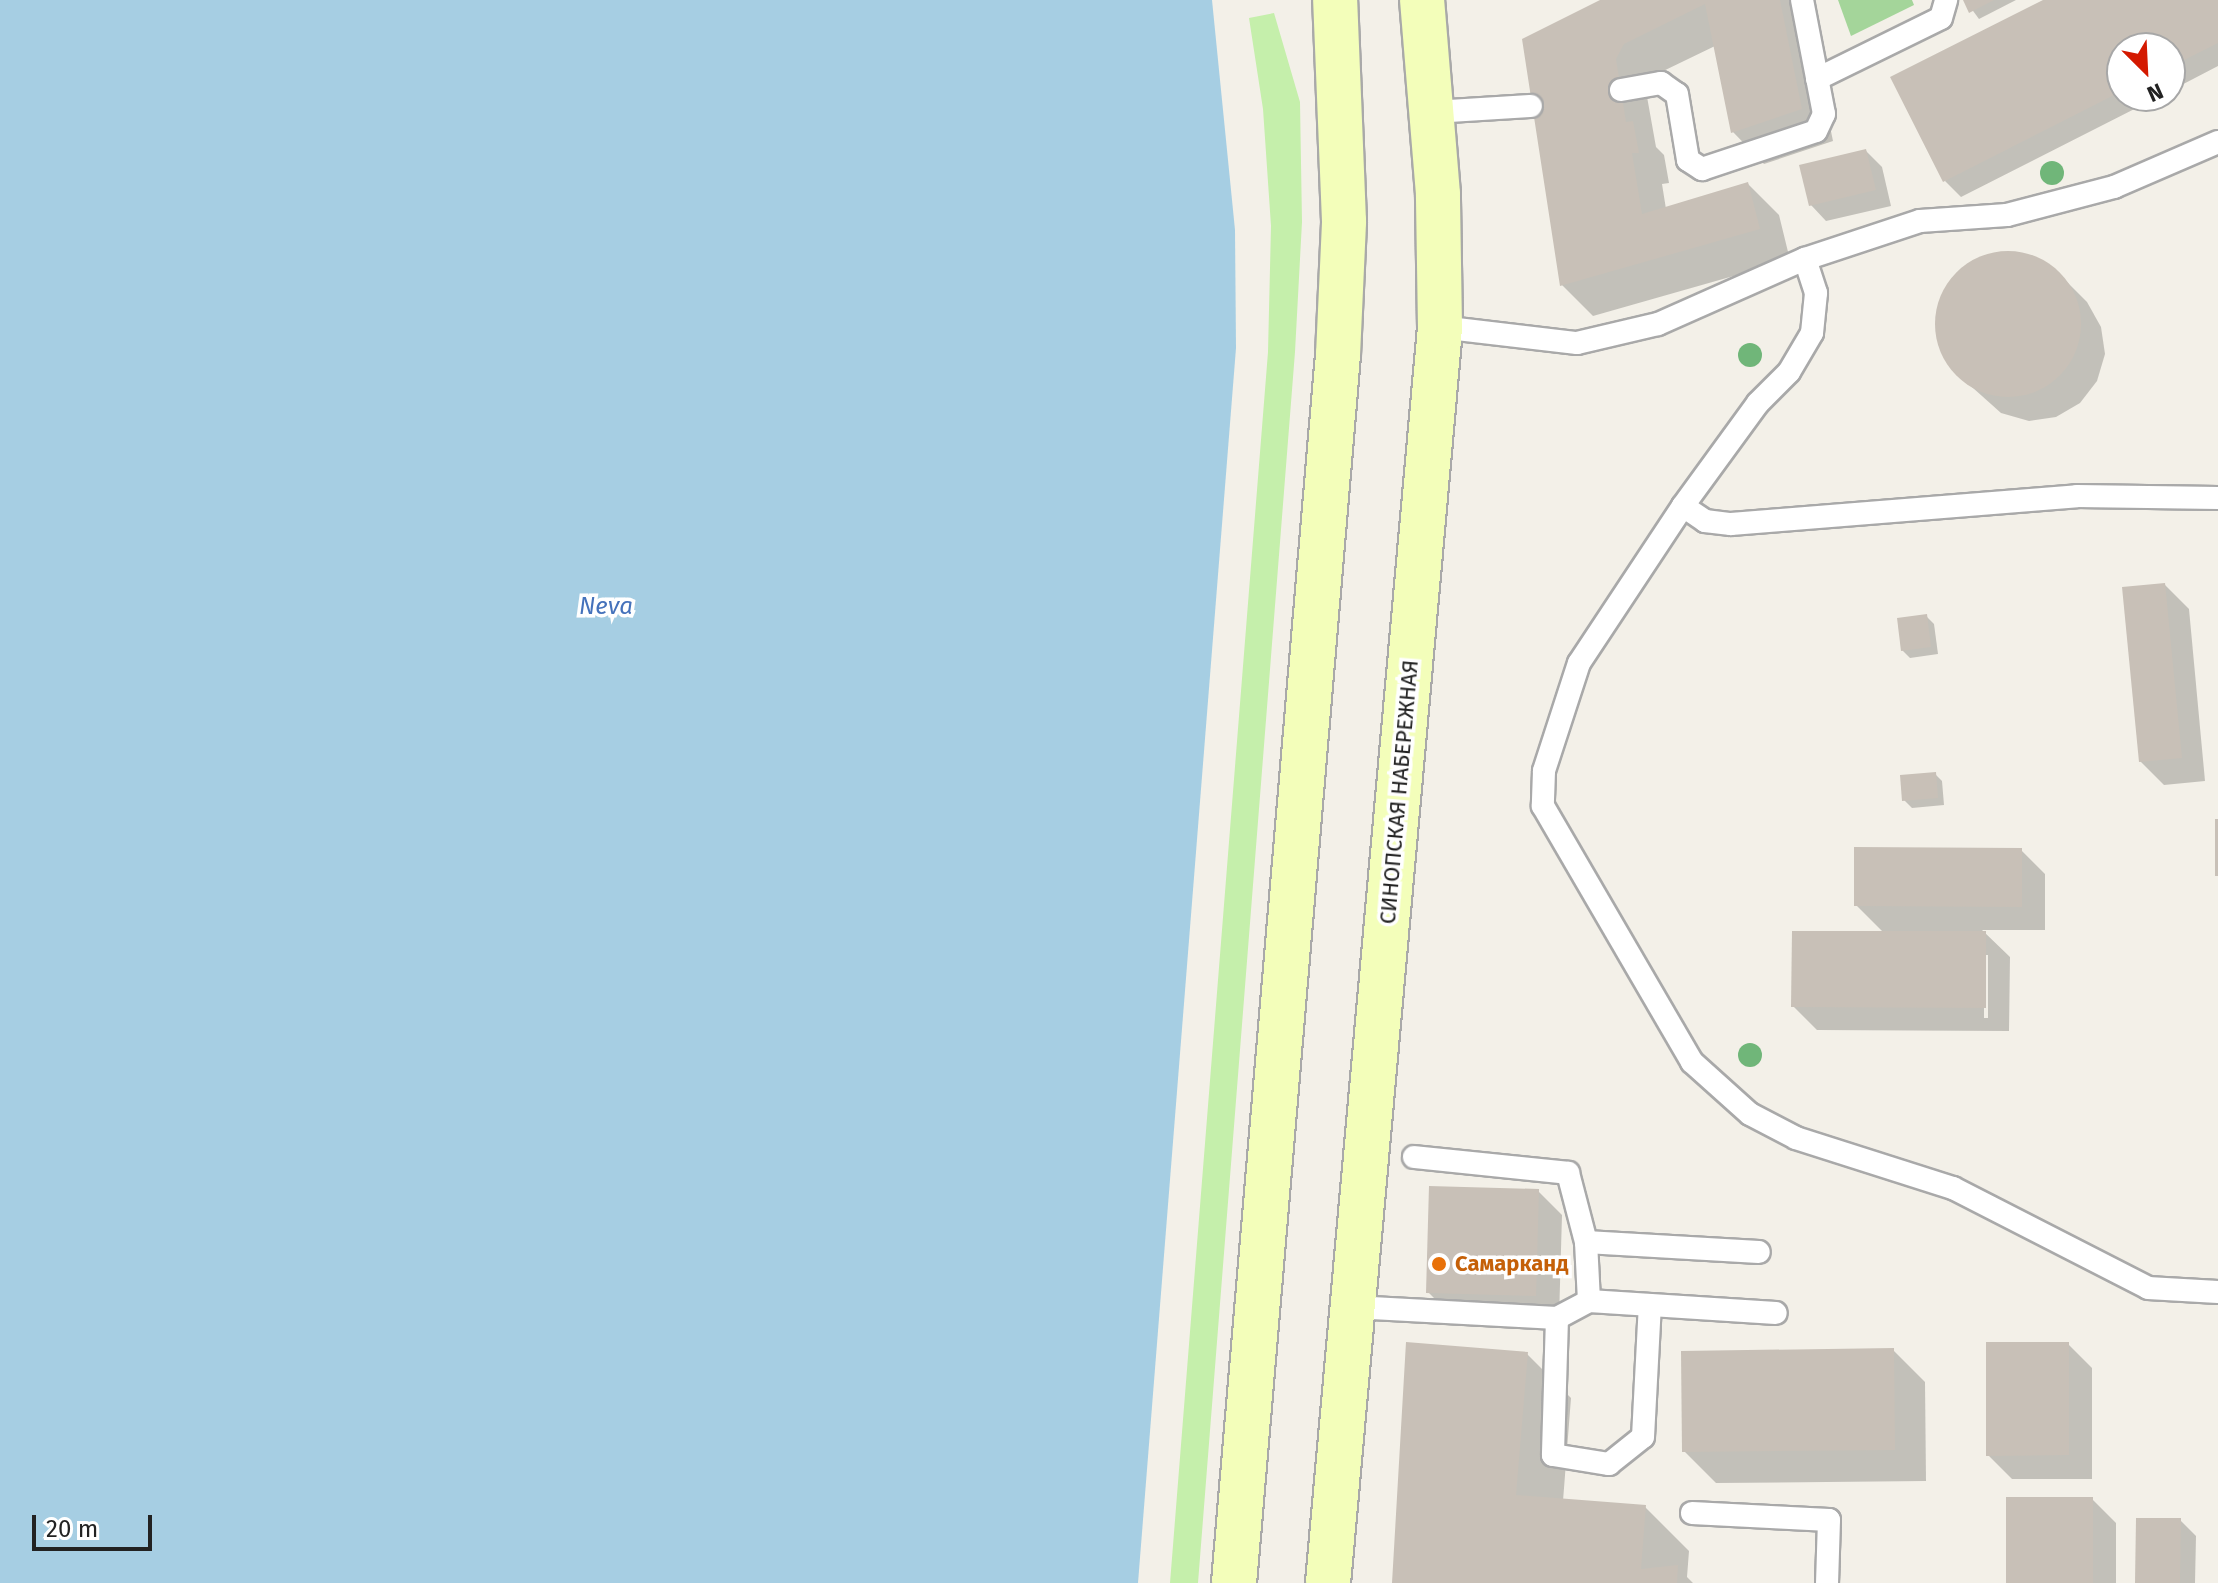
<!DOCTYPE html>
<meta charset="utf-8">
<style>
body{margin:0}
#map{position:relative;width:2218px;height:1583px;overflow:hidden;background:#f3f0e8;font-family:"Fira Sans",sans-serif}
div>[style]{position:absolute}
[style*='--x']{left:calc(var(--x)*1px);top:calc(var(--y)*1px);width:calc(var(--w)*1px);rotate:calc(var(--a)*1deg)}
.grass>*{inset:0;background:#c5efab}
.forest>*{inset:0;background:#a4d59a}
.water>*{inset:0;background:#a6cee3}
.shadow>*{inset:0;background:#0003}
.building>*{inset:0;background:#c8c0b7}
.round{border-radius:50%}
.roads{filter:drop-shadow(2px 0 #a9a9a9) drop-shadow(-2px 0 #a9a9a9) drop-shadow(0 2px #a9a9a9) drop-shadow(0 -2px #a9a9a9)}
.service>*{height:22px;margin:-11px;padding:0 11px;transform-origin:11px;border-radius:11px;background:#fff}
.secondary>*{height:44px;margin:-22px;padding:0 22px;transform-origin:22px;border-radius:22px;background:#f3feba}
.trees>*{width:24px;height:24px;margin:-12px;border-radius:50%;background:#70b679}
.dots>*{width:22px;height:22px;translate:-50% -50%;box-sizing:border-box;border:4px solid #fff;border-radius:50%}
span{translate:-50% -50%;white-space:nowrap;text-align:center;line-height:1.15;-webkit-text-stroke:7px #fff;paint-order:stroke}
.street-label{font-size:22px;color:#222}
.food-label{font-size:22px;color:#c56008;font-weight:700}
.left{translate:0 -50%;text-align:left}
.water-label{font-size:24px;color:#4572bb;font-style:italic}
.north{position:absolute;left:2106px;top:32px;width:80px;height:80px;box-sizing:border-box;background:#fff;border:2px solid #a7a7a7;border-radius:50%;rotate:156deg;font-size:22px;font-weight:700;line-height:32px;text-align:center;color:#222}
.north::after{content:'';display:block;margin:auto;width:28px;height:36px;background:#d41900;clip-path:polygon(50% 0,100% 100%,50% 72%,0 100%)}
.scale{position:absolute;left:32px;top:1515px;width:120px;height:36px;box-sizing:border-box;border:4px solid #222;border-top:0;padding-left:10px;font-size:24px;line-height:28px;white-space:nowrap;color:#222;-webkit-text-stroke:6px #fff;paint-order:stroke}
</style>
<div id="map">
<div class="grass">
<i style="clip-path:polygon(1274px 13px,1300px 102px,1302px 222px,1295px 352px,1198px 1583px,1170px 1583px,1268px 352px,1271px 226px,1263px 109px,1249px 18px)"></i>
</div>
<div class="forest">
<i style="clip-path:polygon(1838px 0,1912px 0,1914px 5px,1851px 36px)"></i>
</div>
<div class="water">
<i style="clip-path:polygon(0 0,1212px 0,1235px 230px,1236px 348px,1138px 1583px,0 1583px)"></i>
</div>
<div class="shadow">
<i style="clip-path:polygon(1605px 0,1804px 0,1833px 141px,1764px 164px,1733px 132px,1715px 46px,1655px 75px,1646px 91px,1656px 147px,1664px 155px,1669px 183px,1662px 184px,1666px 209px,1748px 184px,1779px 215px,1790px 260px,1593px 316px,1562px 285px)"></i>
<i style="clip-path:polygon(1965px 0,2016px 0,1979px 19px)"></i>
<i style="clip-path:polygon(2047px 0,2218px 0,2218px 66px,2170px 91px,2170px 48px,2122px 48px,2122px 96px,2160px 96px,1961px 197px,1945px 181px)"></i>
<i style="clip-path:polygon(1866px 151px,1882px 167px,1891px 206px,1826px 221px,1811px 205px)"></i>
<i style="clip-path:polygon(2013px 253px,2040px 260px,2062px 277px,2087px 302px,2101px 327px,2105px 354px,2097px 381px,2080px 403px,2056px 417px,2029px 421px,2001px 413px,1954px 371px,1940px 346px,1937px 319px,1944px 292px,1961px 270px,1985px 256px)"></i>
<i style="clip-path:polygon(2165px 585px,2189px 609px,2205px 781px,2164px 785px,2140px 761px)"></i>
<i style="clip-path:polygon(1927px 617px,1934px 624px,1938px 654px,1910px 658px,1902px 650px)"></i>
<i style="clip-path:polygon(1935px 774px,1942px 781px,1944px 805px,1912px 808px,1904px 800px)"></i>
<i style="clip-path:polygon(evenodd,2021px 850px,2045px 874px,2045px 930px,1982px 930px,2010px 957px,2009px 1031px,1817px 1030px,1793px 1006px,1884px 933px,1856px 905px,2021px 850px,1984px 955px,1988px 955px,1988px 1018px,1984px 1018px,1984px 955px)"></i>
<i style="clip-path:polygon(1538px 1191px,1562px 1215px,1559px 1319px,1452px 1316px,1428px 1292px)"></i>
<i style="clip-path:polygon(2068px 1344px,2092px 1368px,2092px 1479px,2012px 1479px,1988px 1455px)"></i>
<i style="clip-path:polygon(1893px 1350px,1925px 1382px,1926px 1481px,1716px 1483px,1684px 1451px)"></i>
<i style="clip-path:polygon(1527px 1354px,1571px 1398px,1563px 1501px,1645px 1507px,1689px 1551px,1687px 1577px,1693px 1583px,1394px 1583px)"></i>
<i style="clip-path:polygon(2092px 1499px,2116px 1523px,2116px 1583px,2008px 1583px)"></i>
<i style="clip-path:polygon(2180px 1520px,2196px 1536px,2195px 1583px,2137px 1583px)"></i>
</div>
<div class="building">
<i style="clip-path:polygon(1600px 0,1780px 0,1802px 109px,1731px 133px,1705px 4px,1624px 44px,1616px 59px,1626px 122px,1633px 121px,1639px 153px,1632px 153px,1642px 214px,1748px 182px,1760px 229px,1560px 286px,1522px 39px)"></i>
<i style="clip-path:polygon(1963px 0,1994px 0,1969px 13px)"></i>
<i style="clip-path:polygon(2043px 0,2218px 0,2218px 43px,2170px 67px,2170px 48px,2122px 48px,2122px 91px,1943px 182px,1890px 77px)"></i>
<i style="clip-path:polygon(1866px 149px,1876px 190px,1809px 206px,1799px 165px)"></i>
<i class="round" style="left:1935px;top:251px;width:146px;height:146px"></i>
<i style="clip-path:polygon(2165px 583px,2182px 758px,2139px 762px,2122px 587px)"></i>
<i style="clip-path:polygon(1927px 614px,1931px 647px,1901px 651px,1897px 618px)"></i>
<i style="clip-path:polygon(1936px 772px,1938px 798px,1902px 801px,1900px 775px)"></i>
<i style="clip-path:polygon(2215px 819px,2218px 819px,2218px 876px,2215px 876px)"></i>
<i style="clip-path:polygon(1854px 847px,2022px 848px,2022px 907px,1854px 906px)"></i>
<i style="clip-path:polygon(1792px 931px,1986px 931px,1986px 1008px,1791px 1007px)"></i>
<i style="clip-path:polygon(1429px 1186px,1539px 1189px,1536px 1296px,1426px 1293px)"></i>
<i style="clip-path:polygon(1406px 1342px,1528px 1352px,1516px 1495px,1646px 1505px,1641px 1569px,1678px 1565px,1677px 1583px,1392px 1583px)"></i>
<i style="clip-path:polygon(1986px 1342px,2069px 1342px,2069px 1455px,1986px 1456px)"></i>
<i style="clip-path:polygon(1894px 1348px,1895px 1450px,1682px 1452px,1681px 1351px)"></i>
<i style="clip-path:polygon(2006px 1497px,2093px 1497px,2093px 1583px,2006px 1583px)"></i>
<i style="clip-path:polygon(2136px 1518px,2181px 1518px,2180px 1583px,2135px 1583px)"></i>
</div>
<div class="roads">
<div class="service">
<i style="--x:1817;--y:79;--w:138;--a:-26.2"></i>
<i style="--x:1941;--y:18;--w:19;--a:-74"></i>
<i style="--x:1621;--y:90;--w:41;--a:-9.9"></i>
<i style="--x:1661;--y:83;--w:19;--a:35"></i>
<i style="--x:1677;--y:94;--w:67;--a:80.5"></i>
<i style="--x:1688;--y:160;--w:17;--a:33"></i>
<i style="--x:1702;--y:169;--w:120;--a:-18.4"></i>
<i style="--x:1816;--y:131;--w:19;--a:-65"></i>
<i style="--x:1824;--y:114;--w:116;--a:-100.9"></i>
<i style="--x:1432;--y:112;--w:99;--a:-3.5"></i>
<i style="--x:1805;--y:259;--w:36;--a:72"></i>
<i style="--x:1816;--y:293;--w:40;--a:95.7"></i>
<i style="--x:1812;--y:333;--w:45;--a:120.5"></i>
<i style="--x:1789;--y:372;--w:44;--a:135"></i>
<i style="--x:1758;--y:403;--w:127;--a:126.1"></i>
<i style="--x:1683;--y:506;--w:188;--a:123.5"></i>
<i style="--x:1579;--y:663;--w:114;--a:108"></i>
<i style="--x:1544;--y:771;--w:35;--a:92"></i>
<i style="--x:1543;--y:806;--w:296;--a:59.8"></i>
<i style="--x:1692;--y:1062;--w:78;--a:41.9"></i>
<i style="--x:1750;--y:1114;--w:52;--a:27.6"></i>
<i style="--x:1796;--y:1138;--w:165;--a:17.7"></i>
<i style="--x:1953;--y:1188;--w:219;--a:27.1"></i>
<i style="--x:2148;--y:1288;--w:70;--a:3.3"></i>
<i style="--x:1440;--y:327;--w:138;--a:6.7"></i>
<i style="--x:1577;--y:343;--w:83;--a:-13.2"></i>
<i style="--x:1658;--y:324;--w:161;--a:-23.9"></i>
<i style="--x:1805;--y:259;--w:121;--a:-18.3"></i>
<i style="--x:1920;--y:221;--w:87;--a:-3.9"></i>
<i style="--x:2007;--y:215;--w:111;--a:-14.7"></i>
<i style="--x:2114;--y:187;--w:113;--a:-23.4"></i>
<i style="--x:1683;--y:506;--w:27;--a:34"></i>
<i style="--x:1705;--y:521;--w:26;--a:7"></i>
<i style="--x:1731;--y:524;--w:347;--a:-4.6"></i>
<i style="--x:2077;--y:496;--w:141;--a:0.8"></i>
<i style="--x:1414;--y:1157;--w:155;--a:5.9"></i>
<i style="--x:1568;--y:1173;--w:71;--a:75.4"></i>
<i style="--x:1589;--y:1301;--w:187;--a:3.7"></i>
<i style="--x:1353;--y:1307;--w:204;--a:3.1"></i>
<i style="--x:1557;--y:1318;--w:36;--a:-28"></i>
<i style="--x:1589;--y:1301;--w:59;--a:-92.9"></i>
<i style="--x:1586;--y:1242;--w:173;--a:3.3"></i>
<i style="--x:1557;--y:1318;--w:137;--a:91.7"></i>
<i style="--x:1553;--y:1455;--w:57;--a:9.1"></i>
<i style="--x:1609;--y:1464;--w:43;--a:-38.5"></i>
<i style="--x:1643;--y:1437;--w:132;--a:-87"></i>
<i style="--x:1692;--y:1513;--w:137;--a:2.9"></i>
<i style="--x:1829;--y:1520;--w:63;--a:91.8"></i>
</div>
<div class="secondary">
<i style="--x:1234;--y:1583;--w:1232;--a:-85.16"></i>
<i style="--x:1338;--y:355;--w:134;--a:-87.4"></i>
<i style="--x:1344;--y:221;--w:221;--a:-92.3"></i>
<i style="--x:1328;--y:1583;--w:1261;--a:-84.9"></i>
<i style="--x:1440;--y:327;--w:133;--a:-90.9"></i>
<i style="--x:1438;--y:194;--w:195;--a:-94.7"></i>
</div>
</div>
<div class="trees">
<i style="left:2052px;top:173px"></i>
<i style="left:1750px;top:355px"></i>
<i style="left:1750px;top:1055px"></i>
</div>
<div class="dots">
<i style="left:1439px;top:1264px;background:#e8710a"></i>
</div>
<div class="street-label">
<span style="left:1399px;top:792px;rotate:-85deg">СИНОПСКАЯ НАБЕРЕЖНАЯ</span>
</div>
<div class="food-label">
<span class="left" style="left:1455px;top:1264px">Самарканд</span>
</div>
<div class="water-label">
<span style="left:606px;top:607px">Neva</span>
</div>
<div class="north">N</div>
<div class="scale">20 m</div>
</div>
